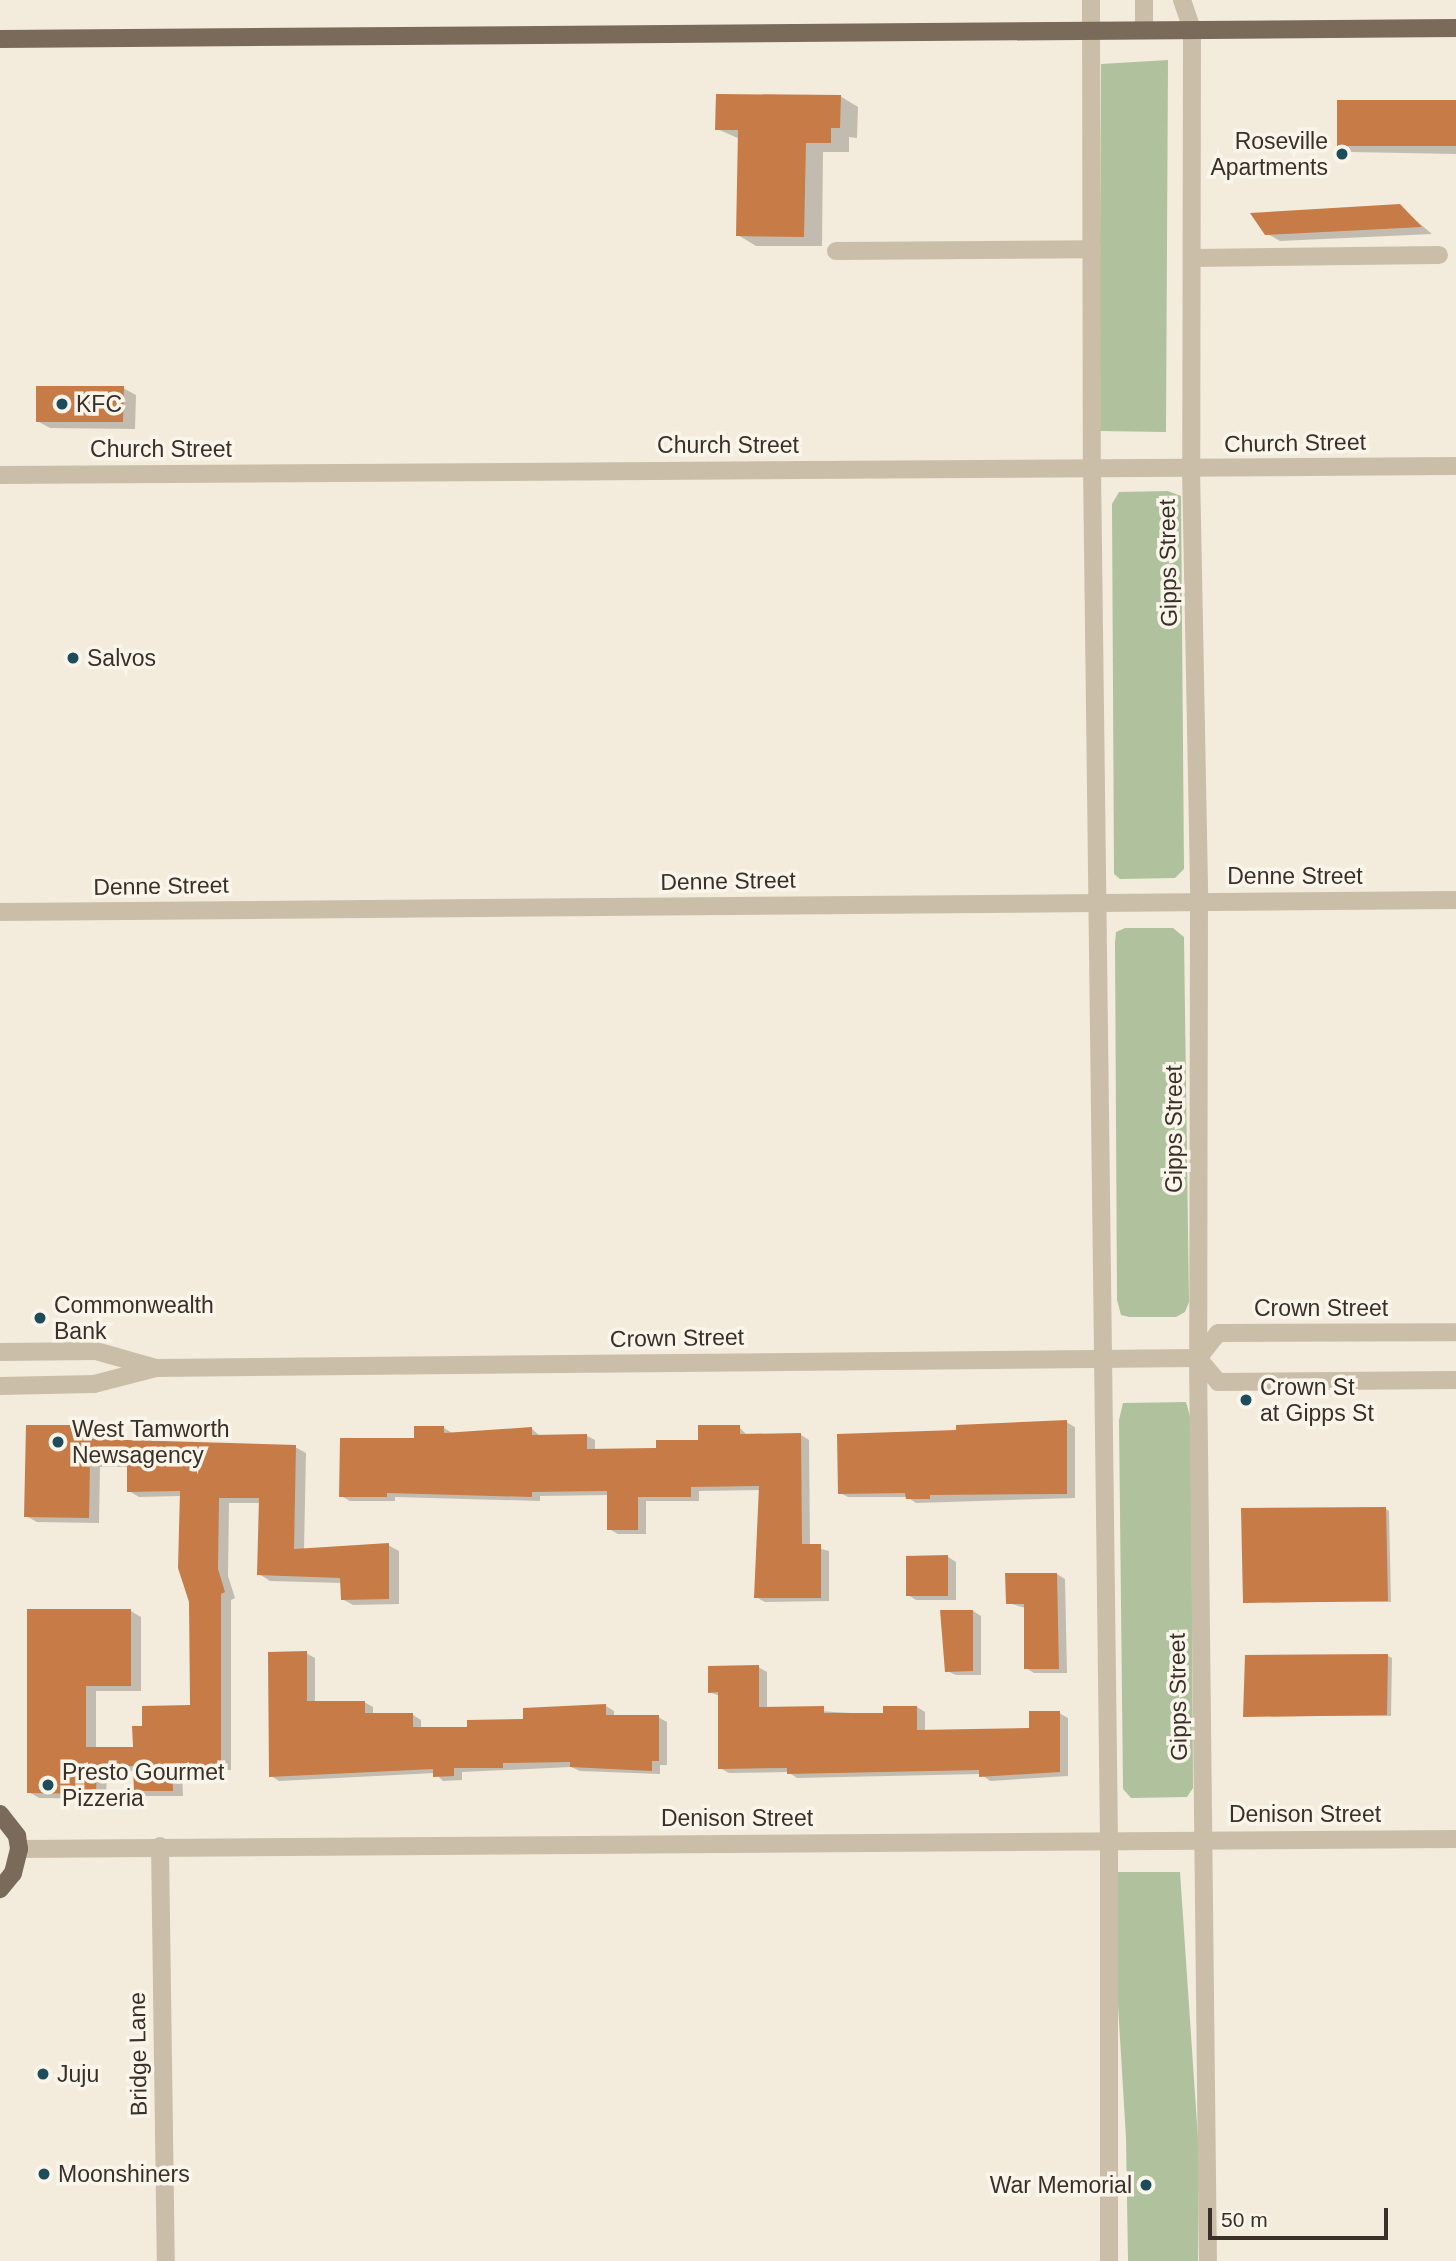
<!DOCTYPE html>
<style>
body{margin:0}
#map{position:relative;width:1456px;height:2261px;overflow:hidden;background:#f3ecdd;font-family:Arial,sans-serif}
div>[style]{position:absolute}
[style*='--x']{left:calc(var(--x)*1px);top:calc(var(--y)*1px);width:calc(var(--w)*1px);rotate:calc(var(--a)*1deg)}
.green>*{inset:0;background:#afc29d}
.shadow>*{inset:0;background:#0003}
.building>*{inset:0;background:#c77b47}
.minor>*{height:18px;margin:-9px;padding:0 9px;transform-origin:9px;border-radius:9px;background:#cbbea9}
.major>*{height:18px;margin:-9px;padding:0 9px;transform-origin:9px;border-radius:9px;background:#7a6a5a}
.dots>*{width:19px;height:19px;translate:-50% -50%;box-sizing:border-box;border:4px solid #faf5ea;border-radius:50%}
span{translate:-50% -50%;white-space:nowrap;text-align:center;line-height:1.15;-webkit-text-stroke:7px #faf5ea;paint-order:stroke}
.poi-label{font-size:23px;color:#383029}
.right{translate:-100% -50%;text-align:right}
.left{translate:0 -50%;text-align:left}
.street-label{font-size:23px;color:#383029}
.scale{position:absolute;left:1208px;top:2208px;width:180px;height:32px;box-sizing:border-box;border:4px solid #383029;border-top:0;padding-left:9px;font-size:21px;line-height:24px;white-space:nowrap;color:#383029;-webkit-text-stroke:5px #faf5ea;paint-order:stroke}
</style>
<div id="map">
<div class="green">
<i style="clip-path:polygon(1168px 60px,1166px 432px,1099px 431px,1101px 64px)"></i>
<i style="clip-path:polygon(1168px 491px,1181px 496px,1184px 869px,1175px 878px,1120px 879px,1114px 874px,1112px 504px,1119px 492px)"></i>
<i style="clip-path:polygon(1125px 928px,1173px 928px,1184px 937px,1189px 1302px,1185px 1312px,1176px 1317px,1129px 1317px,1121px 1315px,1117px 1300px,1115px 942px,1116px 932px)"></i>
<i style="clip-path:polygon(1186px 1402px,1191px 1420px,1193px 1788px,1187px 1797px,1131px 1798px,1123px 1789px,1119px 1420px,1123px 1403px)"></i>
<i style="clip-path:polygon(1110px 1872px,1180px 1872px,1199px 2153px,1198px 2261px,1128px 2261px,1126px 2138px)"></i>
</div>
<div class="shadow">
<i style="clip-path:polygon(840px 96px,858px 107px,857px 138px,849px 137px,849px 152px,823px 152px,822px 246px,756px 246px,738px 235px,740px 139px,717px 129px)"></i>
<i style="clip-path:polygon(1456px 101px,1456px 154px,1351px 152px,1339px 145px)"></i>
<i style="clip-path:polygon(1399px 206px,1432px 234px,1280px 241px,1266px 233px)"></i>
<i style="clip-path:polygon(123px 388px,136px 395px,135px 429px,50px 428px,37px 421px)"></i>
<i style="clip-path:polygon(1066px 1422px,1075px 1427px,1075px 1498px,916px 1503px,907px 1497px,848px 1497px,840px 1493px,958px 1432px)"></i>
<i style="clip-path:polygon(91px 1427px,102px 1433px,102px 1441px,295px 1447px,306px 1453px,304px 1550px,388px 1545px,399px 1551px,399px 1604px,353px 1605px,342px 1599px,342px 1583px,270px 1581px,259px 1574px,260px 1503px,229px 1503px,228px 1576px,235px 1598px,231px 1600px,231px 1770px,182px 1771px,183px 1796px,146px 1796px,135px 1790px,135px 1771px,107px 1771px,106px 1799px,39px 1798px,29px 1792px,29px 1611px,131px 1611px,141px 1617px,141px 1691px,96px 1691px,96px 1749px,134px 1749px,144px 1728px,191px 1707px,191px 1601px,182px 1496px,139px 1497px,129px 1491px,129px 1467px,100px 1467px,99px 1523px,37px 1522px,26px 1516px)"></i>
<i style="clip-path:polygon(739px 1427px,748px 1436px,801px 1435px,809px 1440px,810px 1546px,829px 1551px,829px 1601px,765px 1602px,756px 1597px,761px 1490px,699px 1491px,699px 1501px,646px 1501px,646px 1534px,618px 1534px,609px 1529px,609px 1495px,540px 1496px,540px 1501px,395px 1497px,395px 1501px,350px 1501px,341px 1496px,416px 1439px,416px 1428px,444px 1428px,452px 1433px,532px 1429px,540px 1436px,587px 1436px,595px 1440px,595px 1450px,658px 1450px,700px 1442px)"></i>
<i style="clip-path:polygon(1386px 1509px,1389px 1511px,1391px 1602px,1245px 1602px)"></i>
<i style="clip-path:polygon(948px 1557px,956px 1562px,956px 1600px,916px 1600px,908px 1595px)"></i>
<i style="clip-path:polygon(1057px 1574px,1065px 1579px,1067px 1673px,1034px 1673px,1026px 1668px,1026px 1608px,1008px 1603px)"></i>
<i style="clip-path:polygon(973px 1611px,981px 1616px,981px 1675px,956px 1675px,947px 1671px)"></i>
<i style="clip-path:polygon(306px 1653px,315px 1658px,315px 1703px,364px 1702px,373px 1707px,373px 1715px,413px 1715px,421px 1720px,421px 1729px,469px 1728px,606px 1706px,614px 1711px,614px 1717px,658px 1717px,667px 1722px,667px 1765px,660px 1765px,660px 1774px,580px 1771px,571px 1767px,462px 1772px,462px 1780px,443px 1781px,435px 1773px,279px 1781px,271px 1776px)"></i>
<i style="clip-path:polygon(1388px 1656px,1392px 1658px,1391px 1716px,1245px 1716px)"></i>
<i style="clip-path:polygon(758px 1667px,767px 1672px,767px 1708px,885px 1715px,917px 1707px,925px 1712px,925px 1731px,1030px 1730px,1059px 1713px,1068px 1718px,1068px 1776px,990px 1781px,981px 1774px,797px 1778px,788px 1772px,729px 1773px,720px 1768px,720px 1696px,709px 1692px)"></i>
</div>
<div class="building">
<i style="clip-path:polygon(716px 94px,841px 95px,840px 128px,831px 128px,831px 143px,806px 143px,804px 237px,736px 236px,738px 130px,715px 130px)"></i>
<i style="clip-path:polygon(1337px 100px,1456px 100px,1456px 146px,1337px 146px)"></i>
<i style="clip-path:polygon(1400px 204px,1422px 227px,1265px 235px,1250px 213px)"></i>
<i style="clip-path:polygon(36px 386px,124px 386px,123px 422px,36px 422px)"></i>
<i style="clip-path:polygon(1067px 1420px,1067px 1494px,930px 1495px,930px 1499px,906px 1499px,905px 1493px,838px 1494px,837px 1434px,956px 1430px,956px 1425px)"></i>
<i style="clip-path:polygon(26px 1425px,92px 1425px,92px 1439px,296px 1445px,294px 1549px,389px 1543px,389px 1599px,341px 1600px,340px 1578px,257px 1575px,259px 1498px,219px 1498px,218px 1569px,225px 1592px,221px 1594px,221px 1765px,172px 1766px,173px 1791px,134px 1791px,133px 1766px,97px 1766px,96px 1794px,27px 1793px,27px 1609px,131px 1609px,131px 1686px,86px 1686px,86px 1747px,133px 1747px,132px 1726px,142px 1726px,142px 1706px,190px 1705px,189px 1602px,178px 1568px,180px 1491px,127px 1492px,127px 1462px,90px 1462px,89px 1518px,24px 1517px)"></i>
<i style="clip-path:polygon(698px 1425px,740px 1425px,740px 1434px,801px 1433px,802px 1544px,821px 1544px,821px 1598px,754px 1598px,759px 1486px,691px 1487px,691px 1497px,638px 1497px,638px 1530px,607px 1530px,607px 1491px,532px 1492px,532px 1497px,387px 1493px,387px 1497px,339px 1497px,340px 1438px,414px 1438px,414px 1426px,444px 1426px,444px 1433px,532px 1427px,532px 1435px,587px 1434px,587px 1449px,656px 1448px,656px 1440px,698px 1440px)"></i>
<i style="clip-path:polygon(1386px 1507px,1388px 1601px,1243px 1603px,1241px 1508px)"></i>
<i style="clip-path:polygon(948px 1555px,948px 1596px,906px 1596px,906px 1556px)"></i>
<i style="clip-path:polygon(1005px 1573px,1057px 1573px,1059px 1669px,1024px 1669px,1024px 1604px,1006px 1604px)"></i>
<i style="clip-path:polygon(940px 1610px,973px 1610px,973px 1671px,945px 1672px)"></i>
<i style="clip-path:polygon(307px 1651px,307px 1701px,365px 1701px,365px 1713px,413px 1713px,413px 1727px,467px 1727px,467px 1720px,523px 1719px,523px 1708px,606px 1704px,606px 1715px,659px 1715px,659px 1761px,652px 1761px,652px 1771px,570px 1767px,570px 1762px,503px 1763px,503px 1768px,454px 1768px,454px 1776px,433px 1777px,433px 1769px,269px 1777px,268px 1652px)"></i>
<i style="clip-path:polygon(1388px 1654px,1387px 1715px,1243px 1717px,1245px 1655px)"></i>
<i style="clip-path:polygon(759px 1665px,759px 1707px,824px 1706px,824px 1713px,883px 1713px,883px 1706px,917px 1706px,917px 1730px,1029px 1728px,1029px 1711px,1060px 1711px,1060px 1772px,979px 1777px,979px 1770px,787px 1774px,787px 1768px,718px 1769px,718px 1692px,708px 1693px,708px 1666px)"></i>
</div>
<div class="minor">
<i style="--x:1091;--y:0;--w:467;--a:89.9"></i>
<i style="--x:1092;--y:467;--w:1373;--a:89.29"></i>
<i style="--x:1109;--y:1840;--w:421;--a:90"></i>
<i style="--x:1144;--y:0;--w:29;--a:90"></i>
<i style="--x:1182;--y:0;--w:31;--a:71"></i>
<i style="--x:1192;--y:29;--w:439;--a:90.1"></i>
<i style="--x:1191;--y:468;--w:434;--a:88.9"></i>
<i style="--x:1199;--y:902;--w:456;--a:90.1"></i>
<i style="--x:1198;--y:1358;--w:903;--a:89.37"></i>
<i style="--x:836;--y:251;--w:256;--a:-0.4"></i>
<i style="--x:1193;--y:258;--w:246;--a:-0.7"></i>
<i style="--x:0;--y:475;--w:1456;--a:-0.35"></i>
<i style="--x:0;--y:912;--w:1456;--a:-0.47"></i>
<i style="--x:0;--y:1352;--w:96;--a:-0.6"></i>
<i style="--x:96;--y:1351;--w:62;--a:15.8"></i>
<i style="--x:1198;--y:1358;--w:32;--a:-51"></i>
<i style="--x:1218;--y:1333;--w:238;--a:-0.2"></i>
<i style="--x:1198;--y:1358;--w:31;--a:50"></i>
<i style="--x:1218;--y:1382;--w:238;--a:-0.5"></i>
<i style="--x:0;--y:1386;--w:94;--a:-1.2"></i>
<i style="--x:94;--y:1384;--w:64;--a:-14.5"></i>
<i style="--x:156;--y:1368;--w:1042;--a:-0.55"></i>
<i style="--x:160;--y:1846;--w:415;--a:89.2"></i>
<i style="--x:19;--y:1849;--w:1437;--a:-0.4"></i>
</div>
<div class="major">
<i style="--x:0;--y:39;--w:1456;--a:-0.43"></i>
<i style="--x:0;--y:1814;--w:28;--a:52"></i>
<i style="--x:17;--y:1836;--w:13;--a:81"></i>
<i style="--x:19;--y:1849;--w:25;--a:104"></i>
<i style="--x:13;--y:1873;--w:21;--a:129"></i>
</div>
<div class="dots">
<i style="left:1342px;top:154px;background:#1e4c5a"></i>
<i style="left:62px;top:404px;background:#1e4c5a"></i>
<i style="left:73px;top:658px;background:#1e4c5a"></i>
<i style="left:40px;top:1318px;background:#1e4c5a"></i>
<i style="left:1246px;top:1400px;background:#1e4c5a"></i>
<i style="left:58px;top:1442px;background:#1e4c5a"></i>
<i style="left:48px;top:1785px;background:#1e4c5a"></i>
<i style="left:43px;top:2074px;background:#1e4c5a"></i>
<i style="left:44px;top:2174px;background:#1e4c5a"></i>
<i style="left:1146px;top:2185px;background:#1e4c5a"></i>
</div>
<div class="poi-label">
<span class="right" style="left:1328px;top:154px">Roseville<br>Apartments</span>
<span class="left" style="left:76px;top:404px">KFC</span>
<span class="left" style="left:87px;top:658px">Salvos</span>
<span class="left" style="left:54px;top:1318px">Commonwealth<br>Bank</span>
<span class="left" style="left:1260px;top:1400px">Crown St<br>at Gipps St</span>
<span class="left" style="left:72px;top:1442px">West Tamworth<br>Newsagency</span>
<span class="left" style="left:62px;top:1785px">Presto Gourmet<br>Pizzeria</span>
<span class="left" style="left:57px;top:2074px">Juju</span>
<span class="left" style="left:58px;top:2174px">Moonshiners</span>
<span class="right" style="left:1132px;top:2185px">War Memorial</span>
</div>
<div class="street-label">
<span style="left:1295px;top:443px;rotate:-1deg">Church Street</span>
<span style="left:728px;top:445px">Church Street</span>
<span style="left:161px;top:449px">Church Street</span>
<span style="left:1168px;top:563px;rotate:-91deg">Gipps Street</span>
<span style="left:1295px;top:876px">Denne Street</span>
<span style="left:728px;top:881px;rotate:-1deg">Denne Street</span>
<span style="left:161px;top:886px;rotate:-1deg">Denne Street</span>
<span style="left:1174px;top:1129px;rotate:-90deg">Gipps Street</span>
<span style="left:1321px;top:1308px">Crown Street</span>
<span style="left:677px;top:1338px;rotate:-1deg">Crown Street</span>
<span style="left:1178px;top:1697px;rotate:-91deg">Gipps Street</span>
<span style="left:1305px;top:1814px">Denison Street</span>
<span style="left:737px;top:1818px">Denison Street</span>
<span style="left:138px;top:2054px;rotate:-91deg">Bridge Lane</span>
</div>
<div class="scale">50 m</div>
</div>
